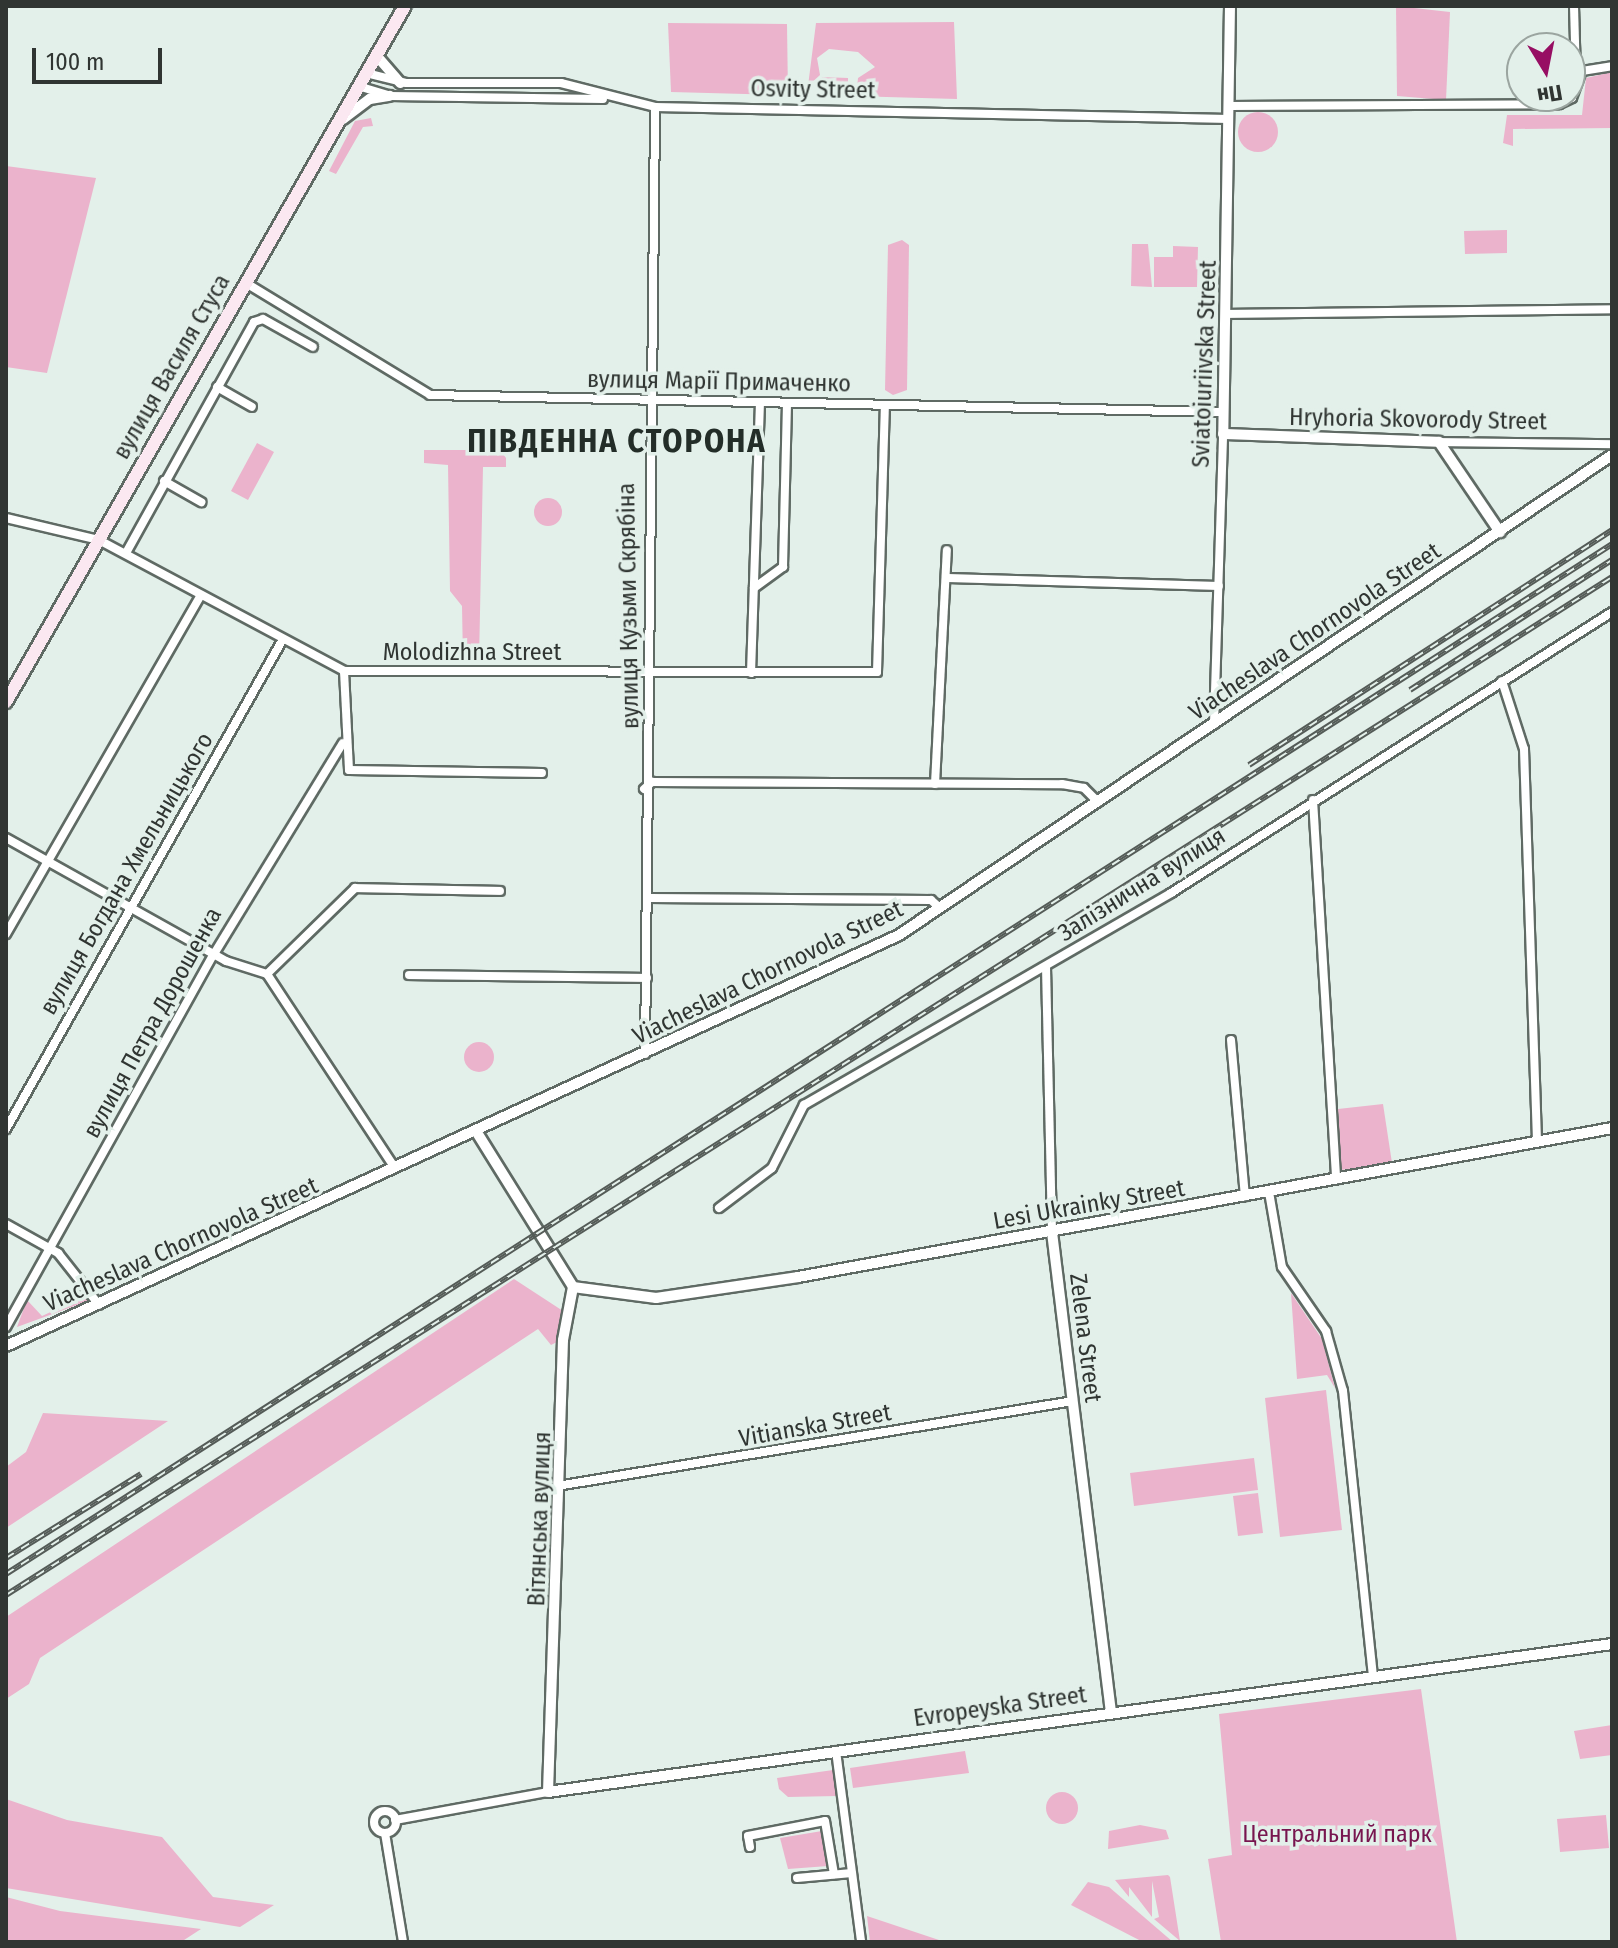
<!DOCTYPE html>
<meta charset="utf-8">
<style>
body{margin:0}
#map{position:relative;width:1618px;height:1948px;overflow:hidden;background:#e3f0ea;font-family:"Fira Sans Condensed",sans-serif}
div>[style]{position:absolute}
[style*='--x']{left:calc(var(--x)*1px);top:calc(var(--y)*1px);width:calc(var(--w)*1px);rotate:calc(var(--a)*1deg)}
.green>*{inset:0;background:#ebb3cc}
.round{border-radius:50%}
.roads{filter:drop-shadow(2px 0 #5f6a64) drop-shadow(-2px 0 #5f6a64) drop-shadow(0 2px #5f6a64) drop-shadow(0 -2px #5f6a64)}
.minor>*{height:8px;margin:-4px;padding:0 4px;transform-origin:4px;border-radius:4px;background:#fff}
.minor>.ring{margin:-4px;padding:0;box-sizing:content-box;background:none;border:8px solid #fff;border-radius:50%}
.tertiary>*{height:10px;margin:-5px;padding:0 5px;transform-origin:5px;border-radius:5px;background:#fff}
.secondary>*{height:12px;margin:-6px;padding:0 6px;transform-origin:6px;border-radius:6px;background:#fbe8f1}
.rail>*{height:6px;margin-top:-3px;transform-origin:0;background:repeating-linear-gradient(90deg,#e3f0ea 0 9px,#545b57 0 18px);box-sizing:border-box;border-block:2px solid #545b57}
span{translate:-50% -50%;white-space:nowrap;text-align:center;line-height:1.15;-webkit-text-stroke:7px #e3f0ea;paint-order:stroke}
.street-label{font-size:24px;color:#303532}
.park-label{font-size:24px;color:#78154f}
.district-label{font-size:32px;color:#232d28;font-weight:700;letter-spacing:2px}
.frame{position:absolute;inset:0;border:8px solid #303532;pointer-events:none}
.north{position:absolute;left:1506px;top:32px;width:80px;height:80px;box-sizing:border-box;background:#e3f0ea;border:2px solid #9ba5a0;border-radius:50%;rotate:170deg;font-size:22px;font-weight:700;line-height:32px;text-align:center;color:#303532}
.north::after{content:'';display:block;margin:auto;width:28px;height:36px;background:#970e63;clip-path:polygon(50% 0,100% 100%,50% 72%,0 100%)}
.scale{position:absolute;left:32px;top:48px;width:130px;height:36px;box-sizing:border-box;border:4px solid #303532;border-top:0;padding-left:10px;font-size:24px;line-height:28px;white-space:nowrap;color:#303532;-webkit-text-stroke:6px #e3f0ea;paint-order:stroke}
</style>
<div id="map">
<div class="green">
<i style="clip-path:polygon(1396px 6px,1450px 12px,1446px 100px,1397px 96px)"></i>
<i style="clip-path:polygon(954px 22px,957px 99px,816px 95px,822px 77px,848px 78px,848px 88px,857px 88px,858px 78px,875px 67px,858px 52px,829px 49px,817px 58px,820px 75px,808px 86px,816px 23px)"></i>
<i style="clip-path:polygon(668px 23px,787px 24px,788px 95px,671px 92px)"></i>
<i style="clip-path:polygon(1612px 72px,1612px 128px,1513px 129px,1513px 146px,1503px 143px,1507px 115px,1582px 115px,1586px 78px)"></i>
<i class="round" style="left:1238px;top:112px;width:40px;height:40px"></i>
<i style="clip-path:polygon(371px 118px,373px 126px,363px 127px,336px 174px,329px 171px,355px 121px)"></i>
<i style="clip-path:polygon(6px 166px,96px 178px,47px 373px,6px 367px)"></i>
<i style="clip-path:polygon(1507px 230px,1507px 253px,1465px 254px,1464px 231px)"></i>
<i style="clip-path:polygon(902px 240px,909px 245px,907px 390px,893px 395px,885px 390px,888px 245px)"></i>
<i style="clip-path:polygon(1132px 244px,1148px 244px,1152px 287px,1131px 286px)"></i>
<i style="clip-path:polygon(1173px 246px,1198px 247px,1197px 287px,1154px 287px,1154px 257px,1173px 257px)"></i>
<i style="clip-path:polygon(257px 443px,274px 452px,248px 500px,231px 491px)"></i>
<i style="clip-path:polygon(424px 450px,500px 450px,506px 458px,506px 467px,483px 467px,479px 661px,463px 661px,462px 606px,450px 591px,448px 465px,424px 463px)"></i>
<i class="round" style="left:534px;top:498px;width:28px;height:28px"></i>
<i class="round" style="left:464px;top:1042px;width:30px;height:30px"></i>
<i style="clip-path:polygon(1383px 1104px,1392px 1163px,1341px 1170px,1338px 1109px)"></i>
<i style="clip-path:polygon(514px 1279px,563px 1311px,561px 1340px,551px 1345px,538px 1329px,40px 1658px,29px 1684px,6px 1699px,6px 1617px)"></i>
<i style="clip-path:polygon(81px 1290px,88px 1301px,17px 1327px,27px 1300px,42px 1316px,83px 1297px)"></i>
<i style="clip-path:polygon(1291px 1293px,1322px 1339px,1335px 1388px,1327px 1375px,1297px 1379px)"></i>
<i style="clip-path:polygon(1326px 1390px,1342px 1530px,1280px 1537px,1265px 1398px)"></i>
<i style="clip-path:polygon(43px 1413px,168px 1421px,6px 1528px,6px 1467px,26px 1452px)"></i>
<i style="clip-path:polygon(1254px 1458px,1258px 1490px,1134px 1506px,1130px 1473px)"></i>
<i style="clip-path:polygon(1258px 1493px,1263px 1533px,1238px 1536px,1233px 1496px)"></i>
<i style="clip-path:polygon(1421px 1689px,1457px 1942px,1221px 1942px,1208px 1859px,1232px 1855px,1219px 1714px)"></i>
<i style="clip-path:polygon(1612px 1725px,1612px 1755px,1580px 1759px,1574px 1731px)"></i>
<i style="clip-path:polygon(965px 1751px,969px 1773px,853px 1788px,850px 1768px)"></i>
<i style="clip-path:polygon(833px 1770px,837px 1796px,788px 1797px,779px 1789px,777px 1778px)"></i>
<i class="round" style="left:1046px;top:1792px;width:32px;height:32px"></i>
<i style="clip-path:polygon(6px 1799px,67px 1820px,162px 1837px,213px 1897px,274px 1905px,240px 1927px,6px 1888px)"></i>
<i style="clip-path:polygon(1606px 1815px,1609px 1848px,1560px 1852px,1557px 1819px)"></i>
<i style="clip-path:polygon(1140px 1825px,1166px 1830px,1169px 1839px,1108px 1849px,1109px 1831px)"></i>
<i style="clip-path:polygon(822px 1831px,828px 1866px,788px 1869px,780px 1838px)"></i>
<i style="clip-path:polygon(1168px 1875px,1170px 1877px,1180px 1941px,1154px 1919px,1159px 1917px,1152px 1881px,1152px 1917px,1129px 1887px,1129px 1897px,1115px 1880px)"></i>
<i style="clip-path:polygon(1088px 1882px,1109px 1887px,1173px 1942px,1143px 1942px,1071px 1905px)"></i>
<i style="clip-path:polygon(6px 1897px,60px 1911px,201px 1929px,181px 1942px,6px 1942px)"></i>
<i style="clip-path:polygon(867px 1916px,945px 1942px,870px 1942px)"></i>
</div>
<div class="roads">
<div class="minor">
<i style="--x:1574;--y:6;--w:73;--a:88.4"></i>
<i style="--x:366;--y:73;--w:41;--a:14"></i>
<i style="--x:406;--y:83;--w:155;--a:0"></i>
<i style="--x:561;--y:83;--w:97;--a:14.3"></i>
<i style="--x:655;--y:107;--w:574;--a:1.2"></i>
<i style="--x:358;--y:86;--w:34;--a:17"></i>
<i style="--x:390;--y:96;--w:213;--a:0.8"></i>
<i style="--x:1229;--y:106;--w:330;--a:-0.3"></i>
<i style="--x:1559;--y:104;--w:14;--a:-25"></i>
<i style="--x:1572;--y:98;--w:29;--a:-70"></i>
<i style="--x:1582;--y:71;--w:30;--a:-9"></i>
<i style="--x:246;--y:283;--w:215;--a:31.3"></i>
<i style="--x:430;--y:395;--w:793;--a:1.23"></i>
<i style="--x:1226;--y:314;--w:386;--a:-0.7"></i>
<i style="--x:217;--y:387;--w:40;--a:29.7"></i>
<i style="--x:1439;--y:442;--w:173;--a:0.7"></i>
<i style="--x:164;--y:481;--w:43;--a:29.6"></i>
<i style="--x:6;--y:518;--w:96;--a:13.3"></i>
<i style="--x:99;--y:540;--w:278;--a:28.1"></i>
<i style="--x:344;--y:671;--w:533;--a:0.11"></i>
<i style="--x:877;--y:672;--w:267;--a:-88.3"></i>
<i style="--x:126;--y:553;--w:264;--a:-61"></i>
<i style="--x:254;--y:322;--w:9;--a:-18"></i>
<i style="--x:263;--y:319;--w:57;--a:29.2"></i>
<i style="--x:948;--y:578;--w:271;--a:1.7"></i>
<i style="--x:754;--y:588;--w:36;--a:-36"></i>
<i style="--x:783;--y:567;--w:163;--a:-88.6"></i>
<i style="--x:344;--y:671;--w:99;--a:87.1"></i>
<i style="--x:349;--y:770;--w:193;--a:0.9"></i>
<i style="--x:751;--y:673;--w:270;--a:-88.1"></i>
<i style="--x:1502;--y:681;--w:71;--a:72.1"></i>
<i style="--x:1524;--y:749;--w:393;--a:88.1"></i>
<i style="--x:1214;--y:724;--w:290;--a:-88.2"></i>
<i style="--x:935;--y:784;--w:234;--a:-87.1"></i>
<i style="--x:644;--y:789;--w:11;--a:-41"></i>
<i style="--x:652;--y:782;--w:410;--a:0.3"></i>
<i style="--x:1062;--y:784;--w:22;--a:10"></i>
<i style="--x:1084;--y:788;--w:20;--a:45"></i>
<i style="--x:1313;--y:800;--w:380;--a:86.5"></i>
<i style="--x:6;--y:838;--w:252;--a:29.2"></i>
<i style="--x:226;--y:961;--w:43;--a:17.6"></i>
<i style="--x:267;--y:974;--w:232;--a:56.6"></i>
<i style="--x:650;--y:898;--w:281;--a:0.4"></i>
<i style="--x:931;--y:900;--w:12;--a:42"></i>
<i style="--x:6;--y:934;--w:391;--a:-60.1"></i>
<i style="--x:1046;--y:967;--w:265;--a:88.7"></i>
<i style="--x:267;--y:974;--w:123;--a:-44.3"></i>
<i style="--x:355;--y:888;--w:145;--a:1.2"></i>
<i style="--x:409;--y:975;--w:238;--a:0.7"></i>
<i style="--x:1231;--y:1040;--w:157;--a:84.9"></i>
<i style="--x:645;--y:1054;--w:947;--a:-89.39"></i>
<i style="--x:6;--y:1129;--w:563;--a:-60.52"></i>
<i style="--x:1269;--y:1192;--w:76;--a:80.2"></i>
<i style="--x:1282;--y:1267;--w:78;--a:55.5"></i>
<i style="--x:1326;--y:1331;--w:62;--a:74.2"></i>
<i style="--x:1343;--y:1391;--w:287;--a:84"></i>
<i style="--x:719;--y:1208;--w:66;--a:-37"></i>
<i style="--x:772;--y:1168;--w:71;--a:-63.1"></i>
<i style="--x:804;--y:1105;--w:424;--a:-30"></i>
<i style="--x:1171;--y:893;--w:523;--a:-32.5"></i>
<i style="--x:6;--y:1224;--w:60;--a:29.1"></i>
<i style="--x:58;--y:1253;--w:66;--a:51.7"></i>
<i style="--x:6;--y:1327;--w:427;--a:-60.9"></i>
<i style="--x:214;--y:954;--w:247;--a:-58.6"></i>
<i style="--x:563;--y:1485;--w:517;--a:-9.35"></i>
<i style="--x:836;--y:1751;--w:193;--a:82.5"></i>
<i class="ring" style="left:374px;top:1811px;width:14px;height:14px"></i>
<i style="--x:395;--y:1820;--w:156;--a:-10.4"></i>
<i style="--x:385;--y:1833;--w:110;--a:80.6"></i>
<i style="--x:750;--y:1847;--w:11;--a:-100"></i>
<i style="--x:748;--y:1836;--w:78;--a:-11"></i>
<i style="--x:825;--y:1821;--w:54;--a:80.4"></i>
<i style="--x:797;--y:1878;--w:55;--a:-5.2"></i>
</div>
<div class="tertiary">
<i style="--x:1230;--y:6;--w:428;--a:90.9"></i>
<i style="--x:1223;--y:434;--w:216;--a:2.1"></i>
<i style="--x:1439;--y:442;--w:109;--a:55.9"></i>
<i style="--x:376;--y:55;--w:37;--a:49"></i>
<i style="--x:343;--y:119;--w:34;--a:-37"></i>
<i style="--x:370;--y:99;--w:20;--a:-9"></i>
<i style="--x:476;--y:1131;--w:184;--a:58.1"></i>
<i style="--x:573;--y:1287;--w:54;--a:100.7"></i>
<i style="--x:563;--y:1340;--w:452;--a:91.9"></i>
<i style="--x:548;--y:1792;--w:1074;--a:-7.92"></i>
<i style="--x:1052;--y:1232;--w:484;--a:83"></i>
<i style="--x:573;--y:1287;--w:84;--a:7.5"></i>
<i style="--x:656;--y:1298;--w:144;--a:-8.4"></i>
<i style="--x:798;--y:1277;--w:828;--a:-10.37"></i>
<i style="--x:6;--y:1346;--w:983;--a:-24.71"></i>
<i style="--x:899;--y:935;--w:860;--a:-33.95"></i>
</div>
<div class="secondary">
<i style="--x:6;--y:702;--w:802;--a:-60.18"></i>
</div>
</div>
<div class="rail">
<i style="--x:1410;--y:690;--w:240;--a:-32.8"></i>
<i style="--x:1249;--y:765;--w:432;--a:-32.9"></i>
<i style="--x:6;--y:1558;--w:159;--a:-31.9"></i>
<i style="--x:6;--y:1574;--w:1908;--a:-32.67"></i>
<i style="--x:6;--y:1595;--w:1901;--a:-32.37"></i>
</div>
<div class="street-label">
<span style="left:813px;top:90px;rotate:1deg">Osvity Street</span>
<span style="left:1205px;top:364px;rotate:-88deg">Sviatoiuriivska Street</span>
<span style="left:172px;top:367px;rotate:-60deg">вулиця Василя Стуса</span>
<span style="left:719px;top:382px;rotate:1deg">вулиця Марії Примаченко</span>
<span style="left:1418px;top:420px;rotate:1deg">Hryhoria Skovorody Street</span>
<span style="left:629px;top:606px;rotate:-91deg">вулиця Кузьми Скрябіна</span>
<span style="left:1315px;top:632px;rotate:-34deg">Viacheslava Chornovola Street</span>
<span style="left:472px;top:653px">Molodizhna Street</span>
<span style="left:127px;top:874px;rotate:-60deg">вулиця Богдана Хмельницького</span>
<span style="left:1142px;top:885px;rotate:-32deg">Залізнична вулиця</span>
<span style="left:768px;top:973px;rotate:-26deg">Viacheslava Chornovola Street</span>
<span style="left:153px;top:1023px;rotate:-61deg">вулиця Петра Дорошенка</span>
<span style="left:1089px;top:1205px;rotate:-10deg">Lesi Ukrainky Street</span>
<span style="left:181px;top:1245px;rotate:-24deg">Viacheslava Chornovola Street</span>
<span style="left:1085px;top:1338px;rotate:83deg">Zelena Street</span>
<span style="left:815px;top:1426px;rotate:-10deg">Vitianska Street</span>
<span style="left:540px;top:1519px;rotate:-88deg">Вітянська вулиця</span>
<span style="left:1000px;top:1707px;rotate:-8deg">Evropeyska Street</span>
</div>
<div class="park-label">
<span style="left:1337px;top:1835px">Центральний парк</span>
</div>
<div class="district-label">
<span style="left:617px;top:441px">ПІВДЕННА СТОРОНА</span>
</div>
<div class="frame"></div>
<div class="north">Пн</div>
<div class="scale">100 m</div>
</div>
